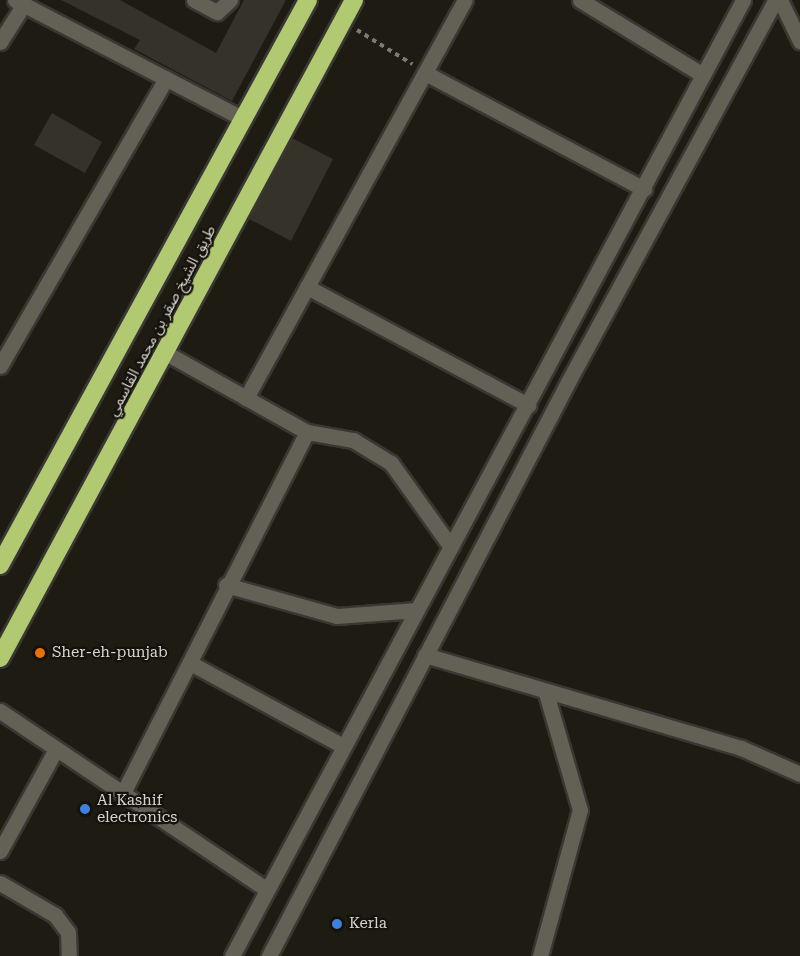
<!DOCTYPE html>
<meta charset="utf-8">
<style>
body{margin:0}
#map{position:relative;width:800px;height:956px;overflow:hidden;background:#1e1b13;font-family:"Roboto Serif","Noto Sans Arabic",serif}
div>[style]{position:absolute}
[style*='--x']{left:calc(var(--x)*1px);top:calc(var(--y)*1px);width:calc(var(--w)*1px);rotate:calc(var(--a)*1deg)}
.building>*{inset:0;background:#343229}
.path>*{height:4px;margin-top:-2px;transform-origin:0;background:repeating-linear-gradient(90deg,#7d7a74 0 4.5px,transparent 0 9px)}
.roads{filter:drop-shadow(2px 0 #393733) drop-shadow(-2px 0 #393733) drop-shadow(0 2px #393733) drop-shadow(0 -2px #393733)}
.minor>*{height:15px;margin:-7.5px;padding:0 7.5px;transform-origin:7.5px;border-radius:7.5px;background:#636056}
.highway>*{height:18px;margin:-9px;padding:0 9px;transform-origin:9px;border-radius:9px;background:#b1c971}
.dots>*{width:16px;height:16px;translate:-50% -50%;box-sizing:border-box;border:3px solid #14120a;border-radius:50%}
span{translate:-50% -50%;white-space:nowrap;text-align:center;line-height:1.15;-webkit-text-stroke:4.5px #14120a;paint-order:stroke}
.street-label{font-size:15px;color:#d6d4cf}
.poi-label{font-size:15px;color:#d6d4cf}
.left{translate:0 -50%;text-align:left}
</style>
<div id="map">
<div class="building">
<i style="clip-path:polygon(61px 0,120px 0,216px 53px,244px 0,286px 0,232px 101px,134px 49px,140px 40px)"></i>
<i style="clip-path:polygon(52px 113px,102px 142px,85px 173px,34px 145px)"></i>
<i style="clip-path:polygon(292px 138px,333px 159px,291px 241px,249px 219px)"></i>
</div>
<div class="path">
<i style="--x:357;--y:30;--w:65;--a:31.7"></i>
</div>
<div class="roads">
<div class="minor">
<i style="--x:15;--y:0;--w:258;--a:27.5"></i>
<i style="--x:194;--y:0;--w:26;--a:28"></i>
<i style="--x:217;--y:12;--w:18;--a:-43"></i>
<i style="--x:580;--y:0;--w:144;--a:31.4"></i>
<i style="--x:780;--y:0;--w:46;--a:64"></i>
<i style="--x:0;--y:42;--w:45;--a:-57.7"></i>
<i style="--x:425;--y:73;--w:248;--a:27.9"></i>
<i style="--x:307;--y:287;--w:251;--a:28.1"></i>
<i style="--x:166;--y:353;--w:162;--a:29.3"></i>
<i style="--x:307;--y:432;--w:47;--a:9.9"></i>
<i style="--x:353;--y:440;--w:44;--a:31.2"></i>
<i style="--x:391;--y:463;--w:103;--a:54.5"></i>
<i style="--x:0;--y:366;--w:332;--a:-60"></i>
<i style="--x:246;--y:398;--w:454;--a:-61.2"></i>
<i style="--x:226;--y:585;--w:115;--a:15.6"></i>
<i style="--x:337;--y:616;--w:80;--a:-4.3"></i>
<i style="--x:425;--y:655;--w:329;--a:16.4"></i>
<i style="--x:741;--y:748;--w:64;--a:23.8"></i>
<i style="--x:192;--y:664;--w:172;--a:28.5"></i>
<i style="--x:0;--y:711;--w:320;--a:33.8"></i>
<i style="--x:123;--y:793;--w:405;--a:-63"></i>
<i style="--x:0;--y:851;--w:116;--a:-61.2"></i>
<i style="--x:0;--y:883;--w:64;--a:30.2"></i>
<i style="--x:55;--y:915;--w:21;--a:53"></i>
<i style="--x:68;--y:932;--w:24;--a:88"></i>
<i style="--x:232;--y:956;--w:1084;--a:-61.87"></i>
<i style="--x:269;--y:956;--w:647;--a:-62.48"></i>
<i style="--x:568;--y:382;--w:434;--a:-61.5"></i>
<i style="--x:540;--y:956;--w:151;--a:-74.7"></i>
<i style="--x:580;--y:810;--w:122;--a:-106.2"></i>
</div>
<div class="highway">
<i style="--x:0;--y:565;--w:643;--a:-61.4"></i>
<i style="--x:0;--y:658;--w:747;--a:-61.72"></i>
</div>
</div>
<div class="dots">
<i style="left:40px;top:653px;background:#e8710a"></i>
<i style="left:85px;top:809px;background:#3f7fe0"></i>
<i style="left:337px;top:924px;background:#3f7fe0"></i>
</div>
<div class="street-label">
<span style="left:162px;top:321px;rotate:-62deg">طريق الشيخ صقر بن محمد القاسمي</span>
</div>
<div class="poi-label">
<span class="left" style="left:52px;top:653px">Sher-eh-punjab</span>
<span class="left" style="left:97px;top:809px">Al Kashif<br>electronics</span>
<span class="left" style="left:349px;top:924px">Kerla</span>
</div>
</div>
